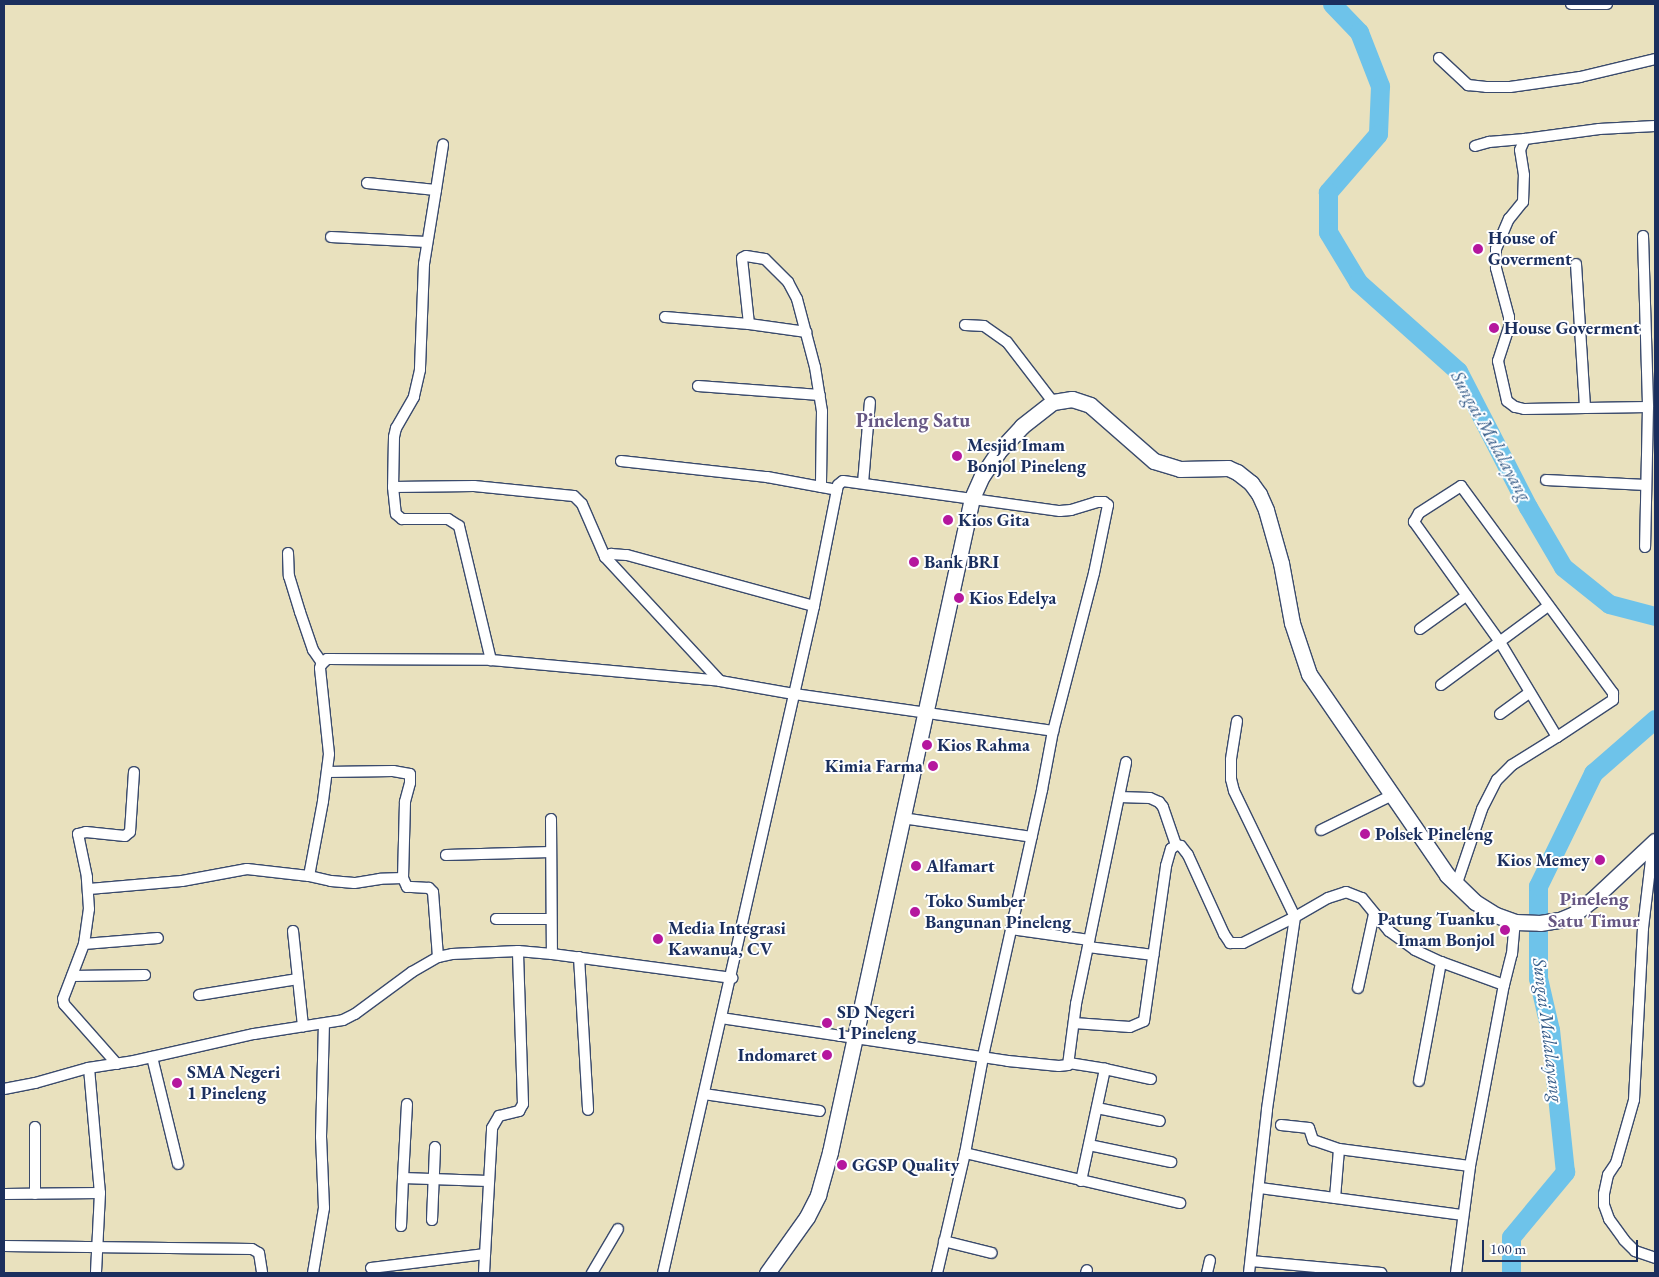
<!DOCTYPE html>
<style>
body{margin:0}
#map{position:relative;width:1659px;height:1277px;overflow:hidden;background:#e9e1be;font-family:"EB Garamond",serif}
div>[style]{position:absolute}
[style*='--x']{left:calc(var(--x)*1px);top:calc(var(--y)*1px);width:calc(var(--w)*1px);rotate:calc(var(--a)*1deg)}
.river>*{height:19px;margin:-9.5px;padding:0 9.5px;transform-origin:9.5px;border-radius:9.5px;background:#6ec3ea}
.roads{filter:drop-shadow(1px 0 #3a4a6c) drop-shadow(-1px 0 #3a4a6c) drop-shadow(0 1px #3a4a6c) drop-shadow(0 -1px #3a4a6c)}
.minor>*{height:10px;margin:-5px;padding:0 5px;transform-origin:5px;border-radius:5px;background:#fff}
.highway>*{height:15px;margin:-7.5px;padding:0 7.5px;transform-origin:7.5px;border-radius:7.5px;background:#fff}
.dots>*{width:14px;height:14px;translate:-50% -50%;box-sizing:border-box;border:2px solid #fff;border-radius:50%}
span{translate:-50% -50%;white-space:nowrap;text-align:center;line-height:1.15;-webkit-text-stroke:4px #fff;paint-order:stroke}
.poi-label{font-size:18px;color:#1b2f5e;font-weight:700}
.left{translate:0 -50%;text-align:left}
.right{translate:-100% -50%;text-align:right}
.water-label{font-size:19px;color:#345b88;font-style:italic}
.neighbourhood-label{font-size:19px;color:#665783;font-weight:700}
.quarter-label{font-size:20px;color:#665783;font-weight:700}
.frame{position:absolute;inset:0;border:5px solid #1b2f5e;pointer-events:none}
.scale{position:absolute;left:1482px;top:1240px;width:156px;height:22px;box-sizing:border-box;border:2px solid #1b2f5e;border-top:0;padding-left:6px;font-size:15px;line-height:18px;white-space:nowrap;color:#1b2f5e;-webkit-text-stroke:4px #fff;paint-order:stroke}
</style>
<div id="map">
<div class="river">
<i style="--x:1332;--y:4;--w:39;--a:46"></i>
<i style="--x:1359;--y:32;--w:58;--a:68.7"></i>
<i style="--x:1380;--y:86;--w:48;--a:92.4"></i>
<i style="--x:1378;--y:134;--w:77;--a:130.8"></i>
<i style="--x:1328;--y:192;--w:40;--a:90"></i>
<i style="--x:1328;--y:232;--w:58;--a:59"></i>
<i style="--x:1358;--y:282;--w:134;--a:41.7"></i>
<i style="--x:1458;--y:371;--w:153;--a:62.8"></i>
<i style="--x:1528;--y:507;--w:69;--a:59.7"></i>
<i style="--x:1563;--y:567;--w:59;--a:38.8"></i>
<i style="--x:1609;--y:604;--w:48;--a:14.6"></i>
<i style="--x:1511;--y:1273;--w:36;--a:-90"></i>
<i style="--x:1511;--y:1237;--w:85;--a:-50.3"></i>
<i style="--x:1565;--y:1172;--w:143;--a:-96"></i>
<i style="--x:1550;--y:1030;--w:53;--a:-103"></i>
<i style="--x:1538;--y:978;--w:92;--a:-90"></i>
<i style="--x:1538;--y:886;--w:126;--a:-64"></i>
<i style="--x:1593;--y:773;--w:82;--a:-41.1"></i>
</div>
<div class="roads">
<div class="minor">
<i style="--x:1571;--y:4;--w:36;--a:0"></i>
<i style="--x:1439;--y:58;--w:40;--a:43"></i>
<i style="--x:1468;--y:85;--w:18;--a:6"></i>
<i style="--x:1486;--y:87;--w:24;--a:0"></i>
<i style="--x:1510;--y:87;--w:71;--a:-8.1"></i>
<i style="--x:1580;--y:77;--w:77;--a:-13.5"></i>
<i style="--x:1475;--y:146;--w:15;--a:-16"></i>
<i style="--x:1489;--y:142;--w:36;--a:-5"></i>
<i style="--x:367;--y:183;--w:69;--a:5.8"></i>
<i style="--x:436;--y:190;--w:75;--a:99.2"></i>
<i style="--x:424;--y:264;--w:106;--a:92.2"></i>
<i style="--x:420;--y:370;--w:28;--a:103"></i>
<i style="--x:414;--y:397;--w:36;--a:120"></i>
<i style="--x:396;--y:428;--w:9;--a:103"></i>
<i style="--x:394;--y:437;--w:50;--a:91.1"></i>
<i style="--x:393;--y:487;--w:27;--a:84"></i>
<i style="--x:396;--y:514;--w:8;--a:40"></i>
<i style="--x:402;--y:519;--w:46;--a:0"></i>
<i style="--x:448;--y:519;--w:13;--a:32"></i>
<i style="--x:459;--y:526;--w:138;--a:76.6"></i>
<i style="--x:436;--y:190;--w:46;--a:-81.2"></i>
<i style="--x:1643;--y:236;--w:171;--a:88.3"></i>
<i style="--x:1648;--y:407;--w:140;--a:91.2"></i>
<i style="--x:331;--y:237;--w:95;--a:3"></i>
<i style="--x:1576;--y:264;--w:143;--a:86.4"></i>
<i style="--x:665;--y:317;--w:84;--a:4.8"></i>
<i style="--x:749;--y:324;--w:58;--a:8"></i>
<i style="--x:749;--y:324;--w:66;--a:-96.1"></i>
<i style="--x:742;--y:258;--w:4;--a:-27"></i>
<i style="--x:746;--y:256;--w:19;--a:9"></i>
<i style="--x:765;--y:259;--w:33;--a:45"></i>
<i style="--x:788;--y:282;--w:19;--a:62"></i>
<i style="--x:797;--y:299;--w:70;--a:75.2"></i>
<i style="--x:815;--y:367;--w:45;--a:81"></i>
<i style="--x:822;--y:411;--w:76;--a:90.8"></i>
<i style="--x:965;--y:325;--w:19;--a:3"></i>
<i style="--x:984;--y:326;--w:28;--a:35"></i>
<i style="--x:1007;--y:342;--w:76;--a:52.5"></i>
<i style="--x:698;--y:386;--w:122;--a:4.2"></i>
<i style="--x:1648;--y:407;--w:124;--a:179.1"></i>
<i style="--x:1524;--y:409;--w:9;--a:-167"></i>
<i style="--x:1515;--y:407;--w:10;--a:-143"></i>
<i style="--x:1507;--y:401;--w:41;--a:-102.7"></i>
<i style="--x:1498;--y:361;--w:35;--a:-72"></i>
<i style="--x:1509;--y:328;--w:11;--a:-90"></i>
<i style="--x:1509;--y:317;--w:51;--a:-104.9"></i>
<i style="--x:1496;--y:268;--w:19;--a:-90"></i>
<i style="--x:1496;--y:249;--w:33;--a:-67"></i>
<i style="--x:1509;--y:219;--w:22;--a:-51"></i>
<i style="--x:1523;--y:202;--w:27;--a:-88"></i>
<i style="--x:1524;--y:175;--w:25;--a:-99"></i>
<i style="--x:1520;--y:150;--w:12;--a:-66"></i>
<i style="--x:1525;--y:139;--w:75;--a:-7.7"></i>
<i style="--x:1599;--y:129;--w:56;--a:-3.1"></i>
<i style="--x:621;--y:461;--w:147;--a:6.3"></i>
<i style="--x:767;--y:477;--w:71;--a:10.5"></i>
<i style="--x:1546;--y:480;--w:100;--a:2.9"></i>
<i style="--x:863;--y:483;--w:81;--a:-85.1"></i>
<i style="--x:393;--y:487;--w:81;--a:-0.7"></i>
<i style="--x:474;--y:486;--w:100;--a:5.7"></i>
<i style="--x:574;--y:496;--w:11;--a:45"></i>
<i style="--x:582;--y:504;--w:58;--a:66.5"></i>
<i style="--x:288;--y:553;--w:23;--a:88"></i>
<i style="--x:289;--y:576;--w:38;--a:73"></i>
<i style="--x:300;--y:612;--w:40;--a:71.1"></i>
<i style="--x:313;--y:650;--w:16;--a:55"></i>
<i style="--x:1420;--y:629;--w:57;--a:-35.7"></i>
<i style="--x:720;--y:681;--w:169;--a:-132.8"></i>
<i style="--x:605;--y:557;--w:7;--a:-27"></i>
<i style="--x:611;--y:554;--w:16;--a:4"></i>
<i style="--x:627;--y:555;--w:194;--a:15.3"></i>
<i style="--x:1441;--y:685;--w:133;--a:-36.4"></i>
<i style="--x:1500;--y:714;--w:36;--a:-36"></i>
<i style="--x:1237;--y:721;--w:39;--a:99"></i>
<i style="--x:1231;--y:760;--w:19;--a:90"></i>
<i style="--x:1231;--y:779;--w:12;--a:76"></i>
<i style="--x:1234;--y:791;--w:140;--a:64.2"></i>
<i style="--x:1295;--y:917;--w:195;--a:98.3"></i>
<i style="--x:1267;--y:1110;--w:164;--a:96.3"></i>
<i style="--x:327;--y:772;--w:66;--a:-0.9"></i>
<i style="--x:393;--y:771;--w:17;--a:10"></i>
<i style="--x:410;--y:774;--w:9;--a:90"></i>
<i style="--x:410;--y:783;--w:20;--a:105"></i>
<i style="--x:405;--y:802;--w:76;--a:91.5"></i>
<i style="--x:1119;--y:797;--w:31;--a:2"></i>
<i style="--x:1150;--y:798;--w:10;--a:24"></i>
<i style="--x:1159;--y:802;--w:6;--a:51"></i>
<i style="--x:1163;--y:807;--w:40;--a:71.1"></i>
<i style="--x:902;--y:818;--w:131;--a:8.3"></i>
<i style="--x:551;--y:819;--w:135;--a:89.6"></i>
<i style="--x:1321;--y:830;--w:79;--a:-26.2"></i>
<i style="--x:1653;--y:843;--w:86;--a:96.7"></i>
<i style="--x:1643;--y:928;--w:172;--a:93"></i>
<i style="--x:1634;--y:1100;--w:66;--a:105.9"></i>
<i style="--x:1616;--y:1163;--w:14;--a:124"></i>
<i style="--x:1608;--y:1175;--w:19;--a:102"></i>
<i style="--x:1604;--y:1194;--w:11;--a:90"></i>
<i style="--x:1604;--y:1205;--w:15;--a:70"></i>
<i style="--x:1609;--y:1219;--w:26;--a:54"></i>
<i style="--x:1624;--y:1240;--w:16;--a:45"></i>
<i style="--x:1635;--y:1251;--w:21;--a:19"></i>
<i style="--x:446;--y:855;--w:105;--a:-1.6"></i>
<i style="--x:1456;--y:886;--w:81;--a:-71.3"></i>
<i style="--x:1482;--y:809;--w:33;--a:-63"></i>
<i style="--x:1497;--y:780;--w:21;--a:-45"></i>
<i style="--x:1512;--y:765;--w:53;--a:-31.9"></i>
<i style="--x:1557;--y:737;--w:111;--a:-121"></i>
<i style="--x:1500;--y:642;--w:148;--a:-125.6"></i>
<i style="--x:1414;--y:522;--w:10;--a:-61"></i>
<i style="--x:1419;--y:513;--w:50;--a:-32.7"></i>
<i style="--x:1461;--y:486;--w:257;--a:53.7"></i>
<i style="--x:1613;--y:693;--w:7;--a:90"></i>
<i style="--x:1613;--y:700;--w:67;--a:146.5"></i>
<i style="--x:89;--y:889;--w:93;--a:-4.9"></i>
<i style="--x:182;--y:881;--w:66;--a:-10.5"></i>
<i style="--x:247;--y:869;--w:62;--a:6.4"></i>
<i style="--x:496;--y:919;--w:55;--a:0"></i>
<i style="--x:1011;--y:929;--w:79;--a:8"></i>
<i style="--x:293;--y:931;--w:96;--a:84"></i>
<i style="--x:84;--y:944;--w:74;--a:-4.6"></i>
<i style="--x:1088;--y:947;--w:66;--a:6.9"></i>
<i style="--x:438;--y:957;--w:65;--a:-94.4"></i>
<i style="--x:433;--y:892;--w:6;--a:-135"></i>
<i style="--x:429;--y:888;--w:22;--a:-177"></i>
<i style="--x:407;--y:887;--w:10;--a:-114"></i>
<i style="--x:403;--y:878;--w:23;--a:178"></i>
<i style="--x:380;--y:879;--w:26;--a:171"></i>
<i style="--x:354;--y:883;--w:23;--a:-175"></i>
<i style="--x:331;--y:881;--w:23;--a:-167"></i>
<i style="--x:309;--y:876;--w:76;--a:-79.4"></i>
<i style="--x:323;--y:801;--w:47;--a:-82.7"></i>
<i style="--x:329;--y:754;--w:86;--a:-96"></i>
<i style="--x:320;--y:668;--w:3;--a:-72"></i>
<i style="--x:321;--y:665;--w:8;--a:-45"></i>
<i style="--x:327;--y:659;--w:164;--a:0.3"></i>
<i style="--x:491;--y:660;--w:230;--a:5.2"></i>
<i style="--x:720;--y:681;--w:75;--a:10"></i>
<i style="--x:794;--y:694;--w:262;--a:8.1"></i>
<i style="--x:579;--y:957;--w:153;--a:86.6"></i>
<i style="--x:72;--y:976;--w:73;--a:-0.8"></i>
<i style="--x:1358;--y:988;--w:76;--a:-77.8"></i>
<i style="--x:199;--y:995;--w:100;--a:-9.2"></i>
<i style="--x:721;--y:1018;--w:290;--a:8.5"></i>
<i style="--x:1008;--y:1061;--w:51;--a:5.6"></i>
<i style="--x:1059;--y:1066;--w:9;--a:-6"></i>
<i style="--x:1068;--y:1065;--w:62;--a:-82.5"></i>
<i style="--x:1076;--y:1004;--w:247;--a:-78.3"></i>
<i style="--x:1074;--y:1023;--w:56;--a:4.1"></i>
<i style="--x:1130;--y:1027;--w:15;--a:-23"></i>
<i style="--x:1144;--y:1021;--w:157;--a:-81.9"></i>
<i style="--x:1166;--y:866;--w:18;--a:-74"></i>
<i style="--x:1171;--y:849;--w:6;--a:-39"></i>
<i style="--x:1176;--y:845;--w:5;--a:11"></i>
<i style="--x:1181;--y:846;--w:11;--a:52"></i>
<i style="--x:1188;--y:855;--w:87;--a:65.5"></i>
<i style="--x:1224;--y:934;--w:11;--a:56"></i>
<i style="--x:1230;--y:943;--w:13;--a:0"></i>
<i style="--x:1243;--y:943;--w:58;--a:-26.6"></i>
<i style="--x:1295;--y:917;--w:38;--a:-30"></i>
<i style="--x:1328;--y:898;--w:19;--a:-18"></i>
<i style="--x:1346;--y:892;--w:17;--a:21"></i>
<i style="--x:1362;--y:898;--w:43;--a:50.7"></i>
<i style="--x:1389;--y:931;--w:32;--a:36"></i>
<i style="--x:1415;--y:950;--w:29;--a:25"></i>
<i style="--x:1441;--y:962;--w:67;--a:20.1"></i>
<i style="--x:152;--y:1057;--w:110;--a:76.3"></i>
<i style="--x:1069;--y:1063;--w:36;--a:9"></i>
<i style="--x:117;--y:1064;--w:80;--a:-131.5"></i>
<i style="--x:64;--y:1004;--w:5;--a:-101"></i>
<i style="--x:63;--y:999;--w:59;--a:-69.1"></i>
<i style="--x:84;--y:944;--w:35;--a:-82"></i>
<i style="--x:89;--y:909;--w:32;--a:-94"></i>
<i style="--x:87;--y:877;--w:44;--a:-101.8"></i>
<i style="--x:78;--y:834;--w:8;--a:-14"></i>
<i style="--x:86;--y:832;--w:39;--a:6"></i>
<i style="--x:125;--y:836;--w:6;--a:-39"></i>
<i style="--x:130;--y:832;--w:60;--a:-86.2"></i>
<i style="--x:89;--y:1068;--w:125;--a:85"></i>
<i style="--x:100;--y:1193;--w:80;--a:92.9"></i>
<i style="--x:1419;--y:1081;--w:121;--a:-79.5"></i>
<i style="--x:4;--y:1089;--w:32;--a:-11"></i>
<i style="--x:35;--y:1083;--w:55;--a:-15.8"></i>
<i style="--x:88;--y:1068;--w:47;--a:-8.7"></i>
<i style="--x:134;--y:1061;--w:123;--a:-12.7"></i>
<i style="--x:254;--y:1034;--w:90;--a:-8.9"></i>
<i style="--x:343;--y:1020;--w:13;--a:-27"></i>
<i style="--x:355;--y:1014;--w:71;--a:-36.4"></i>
<i style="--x:412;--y:972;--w:30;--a:-30"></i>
<i style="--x:438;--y:957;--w:14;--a:-12"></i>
<i style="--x:452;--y:954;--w:66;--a:-2.6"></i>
<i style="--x:518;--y:951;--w:34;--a:5"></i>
<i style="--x:552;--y:954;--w:182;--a:7.6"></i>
<i style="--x:704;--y:1094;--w:117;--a:8.3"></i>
<i style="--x:407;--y:1104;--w:74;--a:93.1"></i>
<i style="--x:403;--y:1178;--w:85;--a:2"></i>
<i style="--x:1097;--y:1108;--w:64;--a:11.7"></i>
<i style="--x:1281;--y:1125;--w:28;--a:6"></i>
<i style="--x:1309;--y:1128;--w:13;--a:72"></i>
<i style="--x:1313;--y:1140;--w:28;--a:19"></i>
<i style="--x:1339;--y:1149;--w:132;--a:7.4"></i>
<i style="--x:35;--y:1127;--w:67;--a:90"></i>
<i style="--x:1089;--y:1145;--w:84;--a:11.7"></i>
<i style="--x:965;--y:1153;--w:221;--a:13.1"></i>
<i style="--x:1081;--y:1181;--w:115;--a:-77.9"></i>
<i style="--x:1105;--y:1069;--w:47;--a:12.3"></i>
<i style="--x:1260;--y:1188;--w:205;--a:7.6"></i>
<i style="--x:4;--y:1194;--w:96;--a:-0.6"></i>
<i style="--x:1335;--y:1198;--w:49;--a:-85.3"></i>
<i style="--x:432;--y:1220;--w:73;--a:-87.6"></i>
<i style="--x:401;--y:1226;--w:48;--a:-87.6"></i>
<i style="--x:944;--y:1241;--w:49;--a:14"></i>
<i style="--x:4;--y:1246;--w:248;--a:0.7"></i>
<i style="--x:252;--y:1249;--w:8;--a:30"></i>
<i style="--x:259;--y:1253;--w:20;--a:81"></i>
<i style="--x:1251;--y:1261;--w:131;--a:5.3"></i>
<i style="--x:371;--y:1268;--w:115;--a:-7"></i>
<i style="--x:313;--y:1273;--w:66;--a:-80.4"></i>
<i style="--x:324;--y:1208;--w:71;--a:-92.4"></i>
<i style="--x:321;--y:1137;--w:113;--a:-88.5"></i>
<i style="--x:484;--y:1273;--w:145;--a:-86.8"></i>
<i style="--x:492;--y:1128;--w:14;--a:-60"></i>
<i style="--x:499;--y:1116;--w:21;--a:-14"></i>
<i style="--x:519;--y:1111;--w:8;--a:-60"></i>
<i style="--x:523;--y:1104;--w:153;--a:-91.9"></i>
<i style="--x:592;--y:1273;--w:51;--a:-59.4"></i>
<i style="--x:663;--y:1273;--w:684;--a:-77.24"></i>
<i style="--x:814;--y:606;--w:118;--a:-78.8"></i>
<i style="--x:837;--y:490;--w:5;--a:-79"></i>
<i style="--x:838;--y:485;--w:6;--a:-39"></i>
<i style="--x:843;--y:481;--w:219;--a:7.9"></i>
<i style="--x:1060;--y:511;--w:11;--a:-5"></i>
<i style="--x:1071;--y:510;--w:27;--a:-17"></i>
<i style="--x:1097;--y:502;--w:7;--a:0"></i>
<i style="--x:1104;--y:502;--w:5;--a:37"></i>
<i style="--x:1108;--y:505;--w:69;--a:101.6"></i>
<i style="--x:1094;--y:573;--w:163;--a:104.5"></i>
<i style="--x:1053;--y:731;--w:60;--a:100.6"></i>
<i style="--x:1042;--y:790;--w:273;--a:102.5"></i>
<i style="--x:983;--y:1057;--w:98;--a:100.6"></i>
<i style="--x:965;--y:1153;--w:123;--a:103.1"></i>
<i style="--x:1086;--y:1273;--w:3;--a:-72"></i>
<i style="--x:1207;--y:1273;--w:13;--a:-77"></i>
<i style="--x:1456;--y:1273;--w:108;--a:-82.5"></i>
<i style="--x:1470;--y:1166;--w:184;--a:-79.4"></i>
<i style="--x:1504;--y:985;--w:32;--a:-76"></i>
<i style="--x:1512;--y:954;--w:32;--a:-85"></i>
</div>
<div class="highway">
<i style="--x:767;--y:1273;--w:69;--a:-54.5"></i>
<i style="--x:807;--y:1217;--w:25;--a:-63"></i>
<i style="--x:818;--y:1195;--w:45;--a:-74.4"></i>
<i style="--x:830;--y:1152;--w:669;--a:-77.75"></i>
<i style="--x:972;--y:498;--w:24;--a:-66"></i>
<i style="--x:982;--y:476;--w:29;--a:-56"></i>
<i style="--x:998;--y:452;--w:35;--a:-47"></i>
<i style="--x:1022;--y:426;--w:39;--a:-38"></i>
<i style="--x:1053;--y:402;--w:19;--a:-9"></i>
<i style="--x:1072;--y:399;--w:19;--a:18"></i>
<i style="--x:1090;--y:405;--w:85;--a:41.2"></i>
<i style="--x:1154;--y:461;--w:27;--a:17"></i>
<i style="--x:1180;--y:469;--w:48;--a:-1.2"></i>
<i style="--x:1228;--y:468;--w:10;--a:24"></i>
<i style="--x:1237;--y:472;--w:18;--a:38"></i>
<i style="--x:1251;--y:483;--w:14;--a:54"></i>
<i style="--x:1259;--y:494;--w:17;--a:66"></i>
<i style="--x:1266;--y:510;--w:55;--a:74.2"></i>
<i style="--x:1281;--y:563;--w:61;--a:79.6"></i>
<i style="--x:1292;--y:623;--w:54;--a:71.6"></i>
<i style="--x:1309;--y:674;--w:244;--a:55.5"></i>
<i style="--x:1447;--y:875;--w:39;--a:44"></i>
<i style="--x:1475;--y:902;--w:25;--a:32"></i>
<i style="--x:1496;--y:915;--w:20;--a:20"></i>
<i style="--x:1515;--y:922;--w:25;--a:2"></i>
<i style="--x:1540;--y:923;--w:20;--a:-9"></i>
<i style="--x:1560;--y:920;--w:15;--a:-23"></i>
<i style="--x:1574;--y:914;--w:24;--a:-38"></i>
<i style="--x:1593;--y:899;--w:85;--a:-43.1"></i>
</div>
</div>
<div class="dots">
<i style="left:1478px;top:249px;background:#b5179e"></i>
<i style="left:1494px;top:328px;background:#b5179e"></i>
<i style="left:957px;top:456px;background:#b5179e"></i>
<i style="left:948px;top:520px;background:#b5179e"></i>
<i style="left:914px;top:562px;background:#b5179e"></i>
<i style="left:959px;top:598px;background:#b5179e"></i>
<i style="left:927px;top:745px;background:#b5179e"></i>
<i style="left:933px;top:766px;background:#b5179e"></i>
<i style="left:1365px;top:834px;background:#b5179e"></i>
<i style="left:1600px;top:860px;background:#b5179e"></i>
<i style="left:916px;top:866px;background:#b5179e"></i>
<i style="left:915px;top:912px;background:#b5179e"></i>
<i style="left:1505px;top:930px;background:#b5179e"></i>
<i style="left:658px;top:939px;background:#b5179e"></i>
<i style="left:827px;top:1023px;background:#b5179e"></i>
<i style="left:827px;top:1055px;background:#b5179e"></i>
<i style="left:177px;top:1083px;background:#b5179e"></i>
<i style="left:842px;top:1165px;background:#b5179e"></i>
</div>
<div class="poi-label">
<span class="left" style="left:1488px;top:249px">House of<br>Goverment</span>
<span class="left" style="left:1504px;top:328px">House Goverment</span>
<span class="left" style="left:967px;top:456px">Mesjid Imam<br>Bonjol Pineleng</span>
<span class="left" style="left:958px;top:520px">Kios Gita</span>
<span class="left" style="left:924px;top:562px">Bank BRI</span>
<span class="left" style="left:969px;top:598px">Kios Edelya</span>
<span class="left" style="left:937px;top:745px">Kios Rahma</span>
<span class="right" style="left:923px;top:766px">Kimia Farma</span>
<span class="left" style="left:1375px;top:834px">Polsek Pineleng</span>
<span class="right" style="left:1590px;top:860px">Kios Memey</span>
<span class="left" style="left:926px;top:866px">Alfamart</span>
<span class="left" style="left:925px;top:912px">Toko Sumber<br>Bangunan Pineleng</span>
<span class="right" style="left:1495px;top:930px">Patung Tuanku<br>Imam Bonjol</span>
<span class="left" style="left:668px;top:939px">Media Integrasi<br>Kawanua, CV</span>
<span class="left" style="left:837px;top:1023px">SD Negeri<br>1 Pineleng</span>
<span class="right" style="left:817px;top:1055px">Indomaret</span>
<span class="left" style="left:187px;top:1083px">SMA Negeri<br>1 Pineleng</span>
<span class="left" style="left:852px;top:1165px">GGSP Quality</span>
</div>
<div class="water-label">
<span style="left:1491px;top:436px;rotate:61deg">Sungai Malalayang</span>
<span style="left:1548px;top:1030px;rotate:83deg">Sungai Malalayang</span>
</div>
<div class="neighbourhood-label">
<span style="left:1594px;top:910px">Pineleng<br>Satu Timur</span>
</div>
<div class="quarter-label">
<span style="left:913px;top:420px">Pineleng Satu</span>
</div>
<div class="frame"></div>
<div class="scale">100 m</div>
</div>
